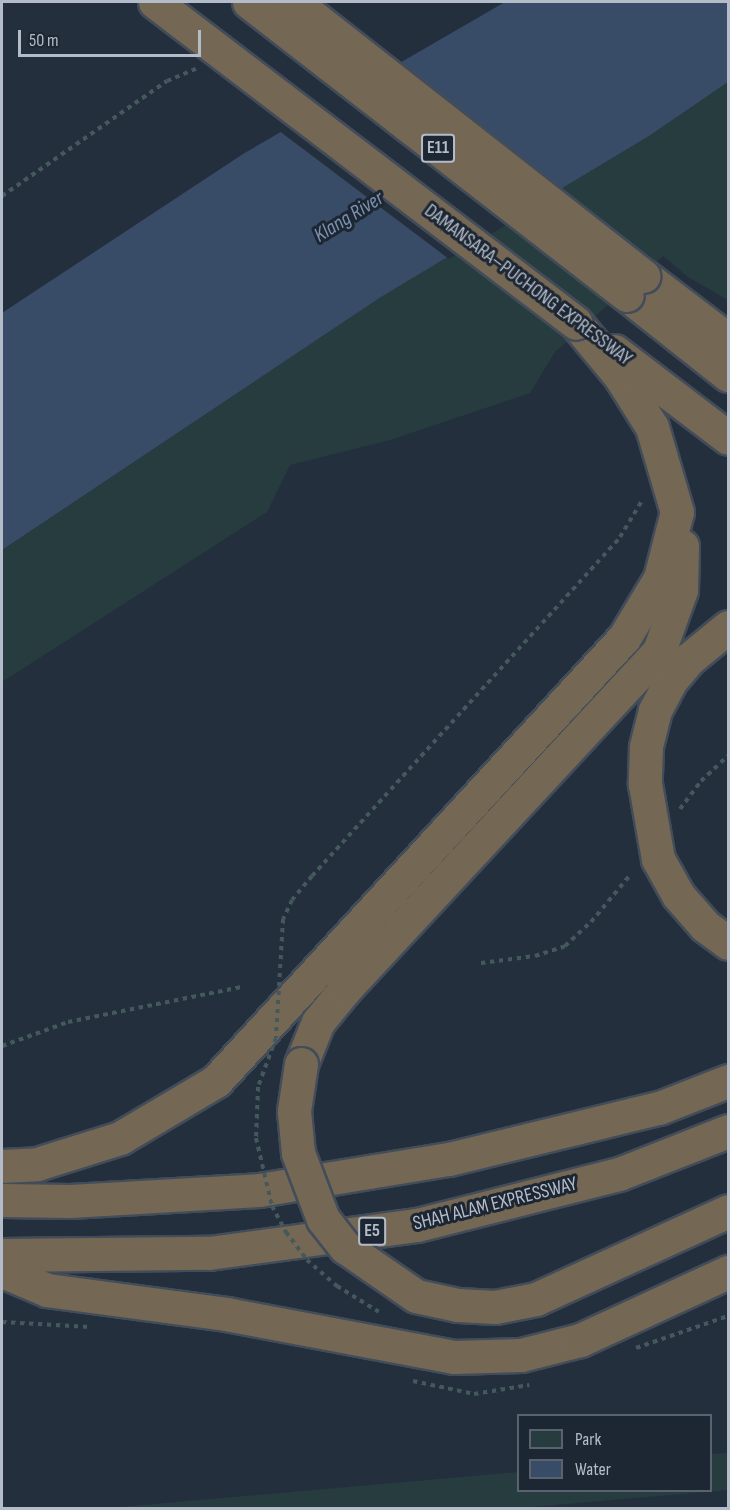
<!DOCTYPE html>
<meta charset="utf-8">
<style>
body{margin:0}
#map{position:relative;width:730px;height:1510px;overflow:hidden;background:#242f3e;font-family:"Sofia Sans Condensed",sans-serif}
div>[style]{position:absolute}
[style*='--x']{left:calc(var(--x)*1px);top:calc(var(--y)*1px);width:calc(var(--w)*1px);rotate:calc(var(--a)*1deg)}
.green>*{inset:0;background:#263c3f}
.water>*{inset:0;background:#394c67}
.pier>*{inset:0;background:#242f3e}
.path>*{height:4px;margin-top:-2px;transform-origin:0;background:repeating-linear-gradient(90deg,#44595c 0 4.5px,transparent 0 9px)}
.roads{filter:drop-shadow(2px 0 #434c59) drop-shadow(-2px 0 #434c59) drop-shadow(0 2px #434c59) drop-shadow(0 -2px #434c59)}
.highway>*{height:33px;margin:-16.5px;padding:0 16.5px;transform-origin:16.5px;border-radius:16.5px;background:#746855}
.path-bridge>*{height:4px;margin-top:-2px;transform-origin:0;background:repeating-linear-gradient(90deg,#44595c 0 4.5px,transparent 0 9px)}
.bridges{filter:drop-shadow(2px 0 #434c59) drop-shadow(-2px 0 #434c59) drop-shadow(0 2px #434c59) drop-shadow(0 -2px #434c59)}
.highway-bridge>*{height:33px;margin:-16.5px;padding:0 16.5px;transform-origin:16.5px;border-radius:16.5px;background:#746855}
span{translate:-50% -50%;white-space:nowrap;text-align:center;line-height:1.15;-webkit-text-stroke:6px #1d2633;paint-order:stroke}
.shield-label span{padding:2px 4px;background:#1d2633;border:2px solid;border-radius:4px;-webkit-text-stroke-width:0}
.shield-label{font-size:18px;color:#b4bcc9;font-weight:700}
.street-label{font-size:20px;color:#b4bcc9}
.water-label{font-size:21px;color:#7c92b1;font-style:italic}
.frame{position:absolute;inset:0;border:3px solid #b4bcc9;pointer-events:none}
.legend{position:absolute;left:517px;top:1414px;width:195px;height:78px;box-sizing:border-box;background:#1d2633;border:2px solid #59626f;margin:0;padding:8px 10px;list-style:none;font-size:18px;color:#b4bcc9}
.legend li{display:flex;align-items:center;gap:12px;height:30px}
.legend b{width:30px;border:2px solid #59626f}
.scale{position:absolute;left:18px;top:30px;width:183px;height:27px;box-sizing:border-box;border:3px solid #b4bcc9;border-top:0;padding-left:8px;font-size:18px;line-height:21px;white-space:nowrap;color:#b4bcc9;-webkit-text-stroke:4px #1d2633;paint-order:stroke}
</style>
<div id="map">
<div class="green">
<i style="clip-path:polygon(728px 82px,728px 300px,688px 277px,663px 256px,555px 352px,530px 393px,390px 440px,290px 465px,267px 512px,2px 682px,2px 550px,381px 297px,649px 136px)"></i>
<i style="clip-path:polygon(728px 1453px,728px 1490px,520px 1508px,110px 1508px,518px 1472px,518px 1490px,710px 1490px,711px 1454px)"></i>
</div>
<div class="water">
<i style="clip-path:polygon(505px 2px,728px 2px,728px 82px,649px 136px,381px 297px,2px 550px,2px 313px,243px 154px)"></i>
</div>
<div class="pier">
<i style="clip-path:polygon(393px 63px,563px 191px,449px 259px,278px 130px)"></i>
</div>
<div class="path">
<i style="--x:2;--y:196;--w:201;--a:-34.9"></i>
<i style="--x:167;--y:81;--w:33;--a:-23"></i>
<i style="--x:680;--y:809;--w:35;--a:-53"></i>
<i style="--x:701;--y:781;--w:37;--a:-43"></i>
<i style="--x:312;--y:876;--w:458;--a:-47.7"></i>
<i style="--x:620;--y:537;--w:44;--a:-58.8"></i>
<i style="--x:481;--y:963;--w:54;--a:-7.4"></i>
<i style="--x:535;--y:956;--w:32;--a:-18"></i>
<i style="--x:565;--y:946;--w:35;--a:-43"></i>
<i style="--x:591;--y:922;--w:62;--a:-50.2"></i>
<i style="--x:2;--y:1046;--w:70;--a:-20"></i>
<i style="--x:68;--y:1022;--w:177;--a:-11.4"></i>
<i style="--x:337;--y:1286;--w:49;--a:31.8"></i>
<i style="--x:2;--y:1322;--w:88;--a:3.3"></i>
<i style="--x:636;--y:1348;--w:97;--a:-19.2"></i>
<i style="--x:413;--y:1381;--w:62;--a:12"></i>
<i style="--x:474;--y:1394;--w:56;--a:-9.3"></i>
</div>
<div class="roads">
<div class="highway">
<i style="--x:644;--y:276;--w:106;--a:37.3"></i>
<i style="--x:627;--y:295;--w:129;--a:38.4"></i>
<i style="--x:614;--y:351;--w:143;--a:37.3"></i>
<i style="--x:728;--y:627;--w:50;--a:140.6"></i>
<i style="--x:689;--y:659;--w:30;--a:130"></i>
<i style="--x:670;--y:682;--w:32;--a:118"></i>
<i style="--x:655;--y:710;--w:38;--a:104"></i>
<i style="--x:646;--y:747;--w:37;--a:92"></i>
<i style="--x:645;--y:784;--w:76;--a:80.2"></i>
<i style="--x:658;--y:859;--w:41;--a:60.9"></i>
<i style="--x:678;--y:895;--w:41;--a:48.9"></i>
<i style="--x:705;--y:926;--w:29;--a:36"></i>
<i style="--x:301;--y:1064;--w:45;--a:-68"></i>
<i style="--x:318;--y:1022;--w:43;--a:-50.7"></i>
<i style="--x:345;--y:989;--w:461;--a:-47.1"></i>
<i style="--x:659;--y:651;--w:65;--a:-70.2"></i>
<i style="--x:681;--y:590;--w:44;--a:-88.7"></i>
<i style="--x:2;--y:1166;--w:35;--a:-3"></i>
<i style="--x:37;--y:1164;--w:87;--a:-17.4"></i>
<i style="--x:120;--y:1138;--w:112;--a:-30.7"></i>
<i style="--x:216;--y:1081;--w:602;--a:-47.36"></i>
<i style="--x:624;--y:638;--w:70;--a:-59"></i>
<i style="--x:660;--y:578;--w:68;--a:-75.6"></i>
<i style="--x:677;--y:512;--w:89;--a:-106.4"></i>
<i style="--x:652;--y:427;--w:60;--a:-122.1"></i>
<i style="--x:620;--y:376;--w:69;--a:-129.7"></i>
<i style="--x:2;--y:1200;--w:68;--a:0.8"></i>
<i style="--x:70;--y:1201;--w:189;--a:-3.3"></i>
<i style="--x:259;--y:1190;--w:193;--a:-9.3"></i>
<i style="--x:449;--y:1159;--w:216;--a:-13.7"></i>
<i style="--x:659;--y:1108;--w:74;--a:-21.4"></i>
<i style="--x:2;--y:1255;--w:207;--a:-0.6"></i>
<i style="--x:209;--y:1253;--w:210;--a:-7.7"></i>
<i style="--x:417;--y:1225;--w:208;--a:-14.2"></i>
<i style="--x:619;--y:1174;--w:117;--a:-21.5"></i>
<i style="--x:2;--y:1271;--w:49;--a:22.9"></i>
<i style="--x:47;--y:1290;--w:181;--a:7.6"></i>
<i style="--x:226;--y:1314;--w:232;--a:10.7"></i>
<i style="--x:454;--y:1357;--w:67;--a:-1.7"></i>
<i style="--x:521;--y:1355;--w:61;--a:-14.3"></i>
<i style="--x:580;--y:1340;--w:163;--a:-24.7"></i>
</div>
</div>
<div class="path-bridge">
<i style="--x:312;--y:876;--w:31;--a:130"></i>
<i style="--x:292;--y:900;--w:21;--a:115"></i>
<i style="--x:283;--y:919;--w:119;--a:93.4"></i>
<i style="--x:276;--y:1038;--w:52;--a:110.2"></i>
<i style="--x:258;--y:1087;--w:51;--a:92.2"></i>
<i style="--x:256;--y:1138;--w:70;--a:76.8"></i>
<i style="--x:272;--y:1206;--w:30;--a:62"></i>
<i style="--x:286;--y:1232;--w:35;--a:53"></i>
<i style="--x:307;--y:1260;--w:40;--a:41"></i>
</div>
<div class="bridges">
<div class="highway-bridge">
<i style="--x:155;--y:2;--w:529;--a:37.32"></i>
<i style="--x:249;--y:2;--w:478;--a:37.8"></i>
<i style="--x:294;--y:2;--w:444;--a:38.1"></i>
<i style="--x:301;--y:1064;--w:48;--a:98.5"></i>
<i style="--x:294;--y:1111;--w:42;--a:84.6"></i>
<i style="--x:298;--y:1153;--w:71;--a:69.3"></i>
<i style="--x:323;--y:1219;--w:36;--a:52"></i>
<i style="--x:345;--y:1247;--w:86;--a:34.6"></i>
<i style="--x:416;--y:1296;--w:43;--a:12.1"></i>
<i style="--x:458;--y:1305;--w:37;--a:3"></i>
<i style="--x:495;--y:1307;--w:42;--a:-11"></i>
<i style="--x:536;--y:1299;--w:211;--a:-24.6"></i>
</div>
</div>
<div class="shield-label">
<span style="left:438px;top:148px">E11</span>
<span style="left:372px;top:1231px">E5</span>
</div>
<div class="street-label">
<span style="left:528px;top:285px;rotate:37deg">DAMANSARA–PUCHONG EXPRESSWAY</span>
<span style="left:495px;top:1204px;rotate:-14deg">SHAH ALAM EXPRESSWAY</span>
</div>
<div class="water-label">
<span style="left:349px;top:217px;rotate:-32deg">Klang River</span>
</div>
<div class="frame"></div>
<ul class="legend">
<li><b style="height:16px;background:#263c3f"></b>Park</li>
<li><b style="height:16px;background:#394c67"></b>Water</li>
</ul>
<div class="scale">50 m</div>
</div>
